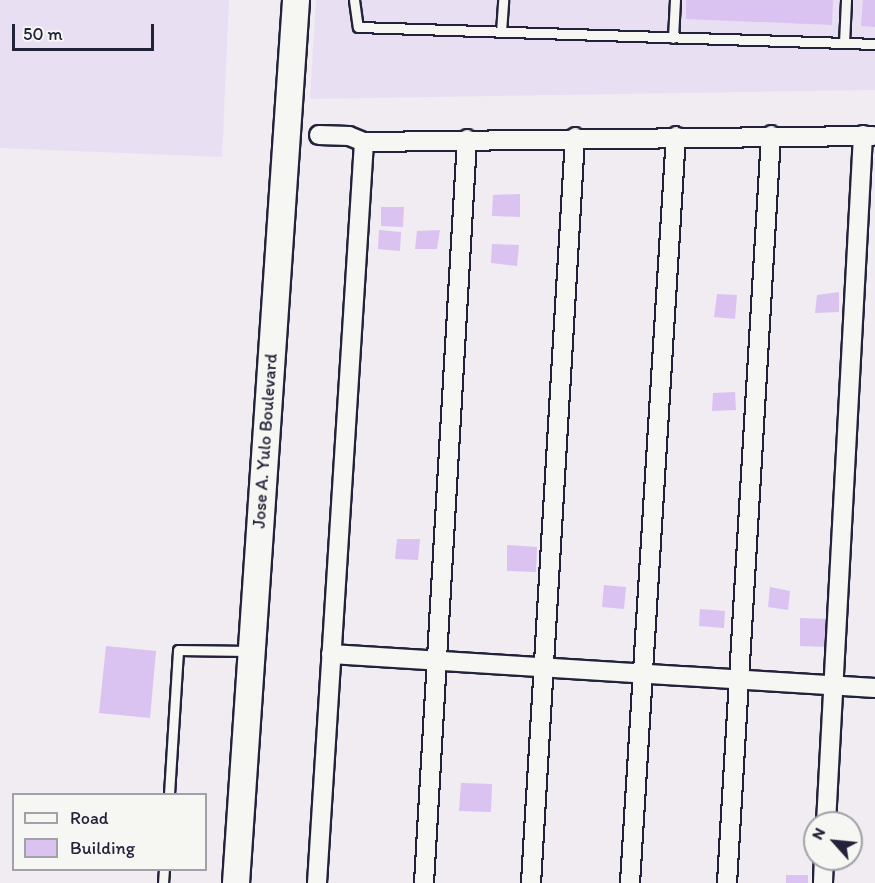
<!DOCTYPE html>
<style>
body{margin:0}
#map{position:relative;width:875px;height:883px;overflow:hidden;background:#f0ecf2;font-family:Itim,sans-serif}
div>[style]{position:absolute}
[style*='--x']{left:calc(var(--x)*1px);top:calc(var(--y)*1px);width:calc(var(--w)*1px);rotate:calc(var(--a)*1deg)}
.built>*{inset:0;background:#e9dff2}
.building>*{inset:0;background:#dac2f1}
.roads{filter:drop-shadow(2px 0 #22223b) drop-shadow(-2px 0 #22223b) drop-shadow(0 2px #22223b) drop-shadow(0 -2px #22223b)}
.lane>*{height:9px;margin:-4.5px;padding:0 4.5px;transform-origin:4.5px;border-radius:4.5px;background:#f6f6f2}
.street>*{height:18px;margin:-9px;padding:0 9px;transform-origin:9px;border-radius:9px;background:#f6f6f2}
.secondary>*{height:26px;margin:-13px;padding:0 13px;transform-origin:13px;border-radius:13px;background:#f6f6f2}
span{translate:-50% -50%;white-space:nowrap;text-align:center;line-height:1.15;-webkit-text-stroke:4.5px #f6f6f2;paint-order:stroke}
.street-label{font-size:18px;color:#22223b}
.legend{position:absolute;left:12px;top:793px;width:195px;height:78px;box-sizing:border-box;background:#f6f6f2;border:2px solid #a1a1a9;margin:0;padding:8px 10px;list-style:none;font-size:18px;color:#22223b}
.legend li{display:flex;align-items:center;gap:12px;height:30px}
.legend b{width:30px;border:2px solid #a1a1a9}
.north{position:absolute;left:803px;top:811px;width:60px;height:60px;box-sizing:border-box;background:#f6f6f2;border:2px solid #a1a1a9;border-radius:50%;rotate:297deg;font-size:16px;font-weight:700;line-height:24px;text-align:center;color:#22223b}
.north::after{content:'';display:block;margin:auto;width:21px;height:27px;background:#22223b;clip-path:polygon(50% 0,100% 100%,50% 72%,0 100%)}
.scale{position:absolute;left:12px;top:24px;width:142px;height:27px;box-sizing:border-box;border:3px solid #22223b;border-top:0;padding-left:8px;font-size:18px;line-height:21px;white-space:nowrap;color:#22223b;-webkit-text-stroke:4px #f6f6f2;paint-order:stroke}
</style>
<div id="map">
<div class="built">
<i style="clip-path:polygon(0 0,229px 0,222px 157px,0 148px)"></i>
<i style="clip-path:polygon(316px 0,875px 0,875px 90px,310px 99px)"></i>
</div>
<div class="building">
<i style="clip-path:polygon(686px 0,833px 0,832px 25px,686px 19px)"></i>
<i style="clip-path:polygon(863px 0,875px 0,875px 27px,861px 26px)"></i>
<i style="clip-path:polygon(520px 194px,520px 217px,492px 216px,493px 195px)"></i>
<i style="clip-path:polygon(381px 207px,404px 207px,403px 227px,381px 226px)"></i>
<i style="clip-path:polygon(379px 230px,401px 232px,400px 251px,378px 249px)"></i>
<i style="clip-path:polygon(440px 230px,437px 249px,415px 249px,417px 231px)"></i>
<i style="clip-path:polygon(492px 244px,519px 245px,517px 266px,491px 263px)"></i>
<i style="clip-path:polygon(839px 292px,839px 312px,815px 313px,817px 295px)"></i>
<i style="clip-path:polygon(717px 294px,737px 295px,735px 319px,714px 317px)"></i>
<i style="clip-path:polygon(735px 392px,736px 410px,712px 411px,713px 393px)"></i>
<i style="clip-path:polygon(397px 539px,420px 539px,418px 560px,395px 559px)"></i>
<i style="clip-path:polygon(507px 545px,537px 547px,536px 572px,507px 571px)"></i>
<i style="clip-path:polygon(604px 585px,626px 587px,624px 609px,602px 607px)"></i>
<i style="clip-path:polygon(770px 587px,790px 591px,788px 610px,768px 607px)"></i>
<i style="clip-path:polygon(700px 609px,725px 611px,724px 628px,699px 626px)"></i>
<i style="clip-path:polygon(800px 618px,828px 619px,827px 647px,800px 646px)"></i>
<i style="clip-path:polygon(106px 646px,156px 651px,150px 718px,99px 713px)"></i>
<i style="clip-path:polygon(461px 783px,492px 784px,491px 812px,459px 811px)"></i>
<i style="clip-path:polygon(786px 875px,808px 875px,808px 883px,786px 883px)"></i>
</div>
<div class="roads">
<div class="lane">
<i style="--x:354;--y:0;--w:27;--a:82"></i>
<i style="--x:358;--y:27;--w:517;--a:1.88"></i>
<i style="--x:501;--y:32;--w:32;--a:-86"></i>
<i style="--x:673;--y:38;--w:38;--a:-87"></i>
<i style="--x:844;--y:43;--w:43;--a:-87.3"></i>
<i style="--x:169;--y:794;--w:144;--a:-86.4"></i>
<i style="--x:178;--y:650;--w:71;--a:0.8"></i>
<i style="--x:163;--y:883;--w:13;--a:-86"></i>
</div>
<div class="street">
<i style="--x:319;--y:135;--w:30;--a:2"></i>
<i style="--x:349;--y:136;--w:16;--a:22"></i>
<i style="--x:364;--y:142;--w:509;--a:-0.68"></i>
<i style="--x:331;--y:654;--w:545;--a:3.58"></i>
<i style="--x:826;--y:823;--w:689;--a:-86.92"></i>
<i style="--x:317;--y:883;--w:742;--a:-86.37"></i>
<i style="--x:424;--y:883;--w:745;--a:-86.69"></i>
<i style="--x:531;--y:883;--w:747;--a:-86.62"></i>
<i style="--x:630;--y:883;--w:748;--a:-86.48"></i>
<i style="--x:727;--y:883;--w:749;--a:-86.63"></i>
<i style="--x:823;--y:883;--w:24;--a:-88"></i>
</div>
<div class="secondary">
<i style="--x:236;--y:883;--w:885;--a:-86.11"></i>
</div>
</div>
<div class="street-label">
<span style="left:265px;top:441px;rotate:-86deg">Jose A. Yulo Boulevard</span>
</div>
<ul class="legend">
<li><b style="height:8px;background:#f6f6f2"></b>Road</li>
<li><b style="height:16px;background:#dac2f1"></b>Building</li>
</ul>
<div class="north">N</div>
<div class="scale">50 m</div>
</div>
